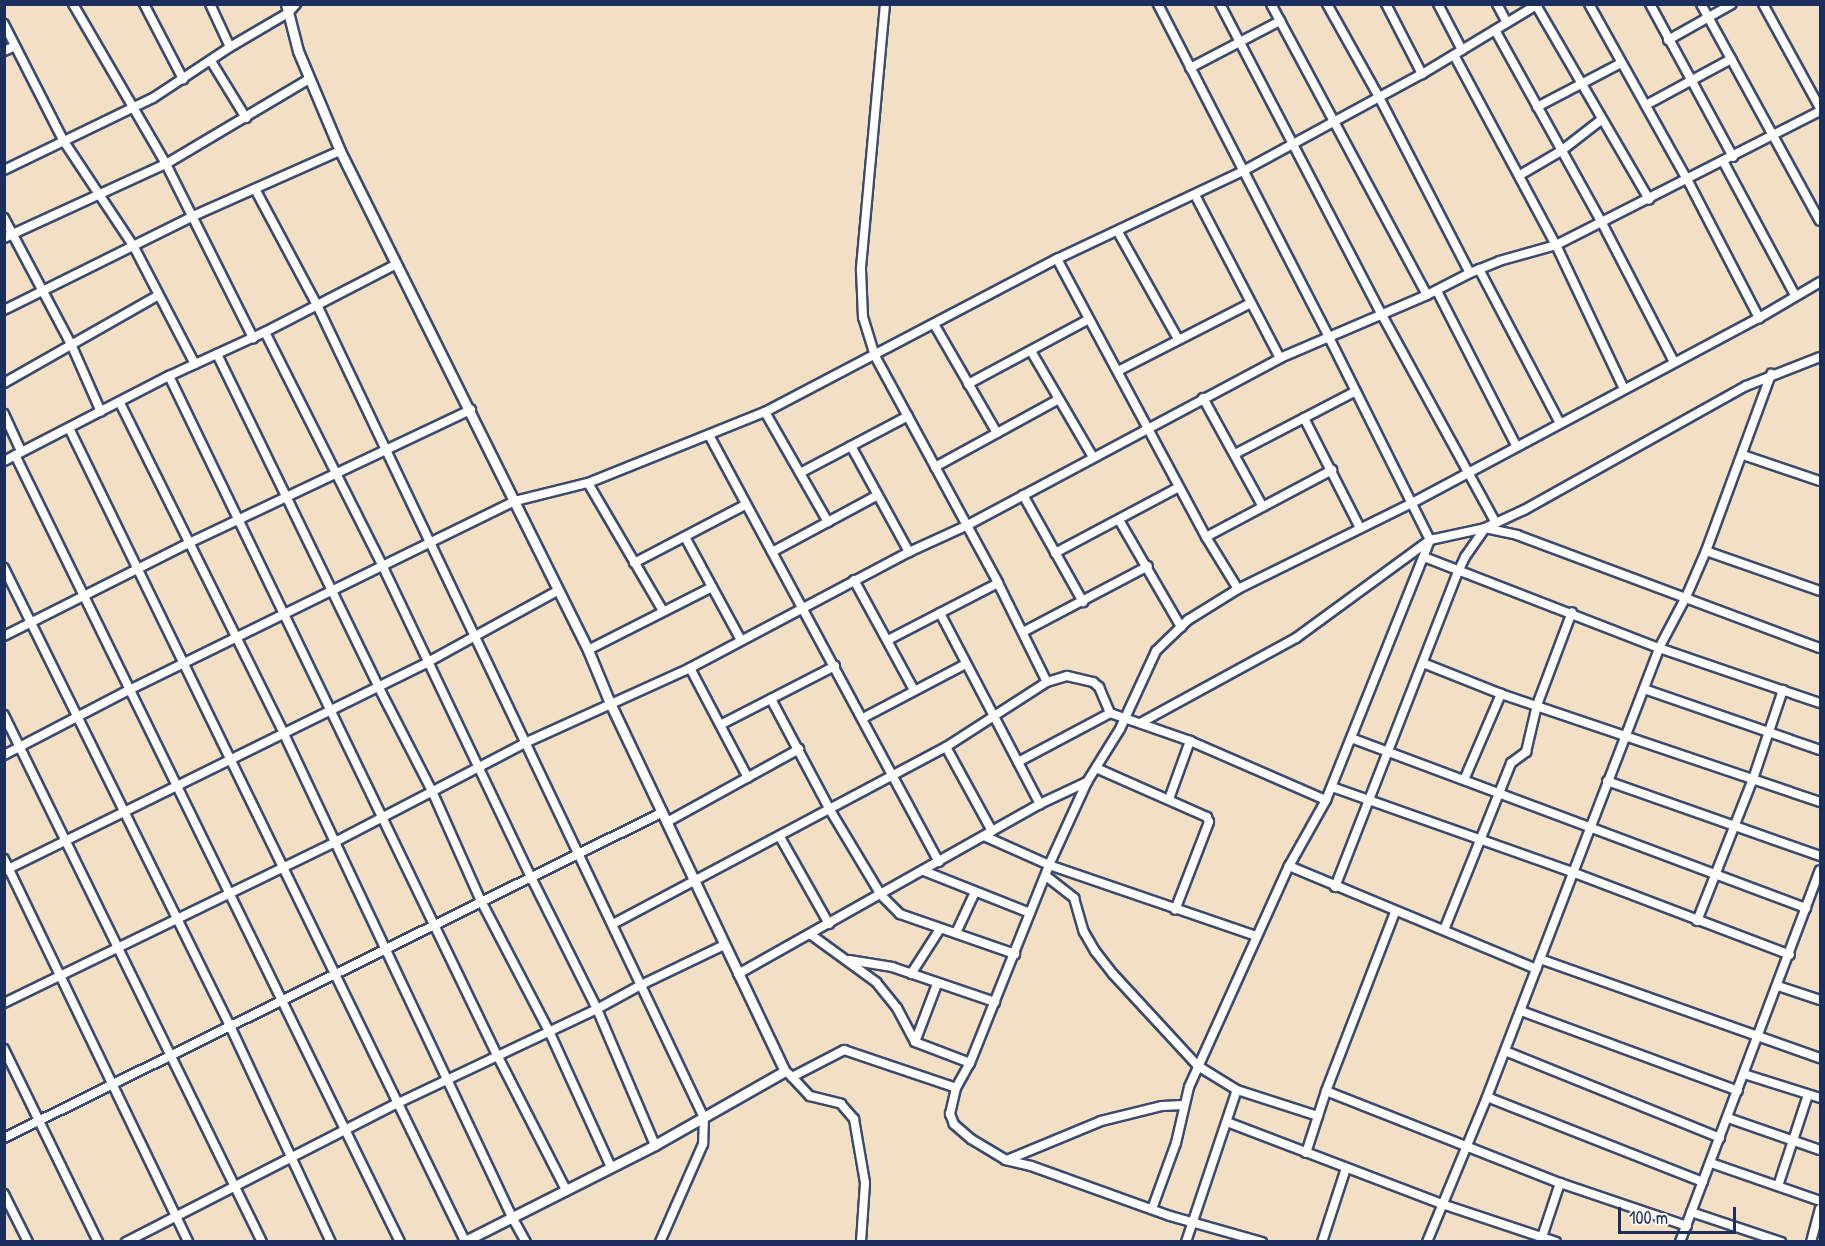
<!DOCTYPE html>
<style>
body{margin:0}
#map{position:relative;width:1825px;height:1246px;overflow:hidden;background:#f3e0c4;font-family:"Patrick Hand",sans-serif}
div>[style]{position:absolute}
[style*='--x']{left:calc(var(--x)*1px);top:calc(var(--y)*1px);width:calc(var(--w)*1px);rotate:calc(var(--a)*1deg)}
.roads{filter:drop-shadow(2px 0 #3b4a6d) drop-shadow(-2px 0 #3b4a6d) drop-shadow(0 2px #3b4a6d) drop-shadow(0 -2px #3b4a6d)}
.minor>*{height:8px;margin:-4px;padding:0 4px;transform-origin:4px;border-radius:4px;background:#fff}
.tertiary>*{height:9px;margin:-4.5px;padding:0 4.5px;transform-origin:4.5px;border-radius:4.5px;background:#fff}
span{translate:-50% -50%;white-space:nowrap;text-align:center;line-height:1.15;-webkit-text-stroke:4.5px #fbf7ec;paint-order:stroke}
.frame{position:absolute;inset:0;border:6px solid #1b2f5e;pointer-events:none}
.scale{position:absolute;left:1618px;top:1207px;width:118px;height:27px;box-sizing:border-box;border:3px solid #1b2f5e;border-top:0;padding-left:8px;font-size:18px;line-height:21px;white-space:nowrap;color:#1b2f5e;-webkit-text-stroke:4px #fbf7ec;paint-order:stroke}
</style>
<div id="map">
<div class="roads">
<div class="minor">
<i style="--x:73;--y:4;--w:185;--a:59.8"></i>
<i style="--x:166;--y:164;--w:195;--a:63.4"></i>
<i style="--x:144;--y:4;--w:85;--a:62.5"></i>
<i style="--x:210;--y:4;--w:47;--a:65.1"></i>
<i style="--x:885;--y:4;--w:267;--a:95.2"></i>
<i style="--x:861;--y:270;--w:47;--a:87.6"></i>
<i style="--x:863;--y:317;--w:41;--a:72.9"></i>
<i style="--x:875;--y:356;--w:258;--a:61.5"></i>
<i style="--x:998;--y:583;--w:110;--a:63.7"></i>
<i style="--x:1220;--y:4;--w:351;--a:62.5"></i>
<i style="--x:1382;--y:315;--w:237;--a:61.3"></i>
<i style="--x:1271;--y:4;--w:330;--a:61.8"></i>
<i style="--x:1327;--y:4;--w:107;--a:60.8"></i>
<i style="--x:1379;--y:97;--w:198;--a:62.7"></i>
<i style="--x:1386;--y:4;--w:79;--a:62.8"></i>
<i style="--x:1438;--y:4;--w:52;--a:62.4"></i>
<i style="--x:1497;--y:4;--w:21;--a:62"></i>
<i style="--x:1589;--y:4;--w:201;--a:60.8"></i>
<i style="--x:1687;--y:179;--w:157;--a:62.6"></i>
<i style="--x:1650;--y:4;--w:174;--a:61.5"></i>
<i style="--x:1701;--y:4;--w:247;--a:61.3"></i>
<i style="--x:1763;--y:4;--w:119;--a:61.3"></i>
<i style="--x:1536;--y:5;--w:225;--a:59.8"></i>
<i style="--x:4;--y:24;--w:130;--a:63"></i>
<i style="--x:63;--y:140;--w:128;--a:56.4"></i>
<i style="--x:134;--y:247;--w:132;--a:62.5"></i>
<i style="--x:1495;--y:30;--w:221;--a:61"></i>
<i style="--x:1602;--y:223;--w:157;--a:62.6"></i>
<i style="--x:1668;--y:40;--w:73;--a:-29.4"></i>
<i style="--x:4;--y:51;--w:12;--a:-24"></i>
<i style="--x:1454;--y:55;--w:216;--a:61.8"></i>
<i style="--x:1556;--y:245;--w:159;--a:64.7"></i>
<i style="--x:211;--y:61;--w:67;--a:58.4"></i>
<i style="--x:1190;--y:68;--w:102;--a:-27.6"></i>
<i style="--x:1646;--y:105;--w:97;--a:-28.4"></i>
<i style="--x:1537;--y:107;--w:95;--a:-27.6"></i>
<i style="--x:1723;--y:161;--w:152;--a:61.8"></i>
<i style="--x:4;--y:170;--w:165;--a:-25.8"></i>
<i style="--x:153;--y:98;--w:92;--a:-33.5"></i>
<i style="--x:230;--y:47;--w:67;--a:-30.4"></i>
<i style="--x:288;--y:13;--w:12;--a:-48"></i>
<i style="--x:1520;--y:175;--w:48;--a:-30.3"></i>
<i style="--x:1561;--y:151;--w:51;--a:-37.8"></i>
<i style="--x:255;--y:189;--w:132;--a:61.9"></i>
<i style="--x:317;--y:305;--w:900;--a:64.54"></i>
<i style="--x:704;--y:1118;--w:26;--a:92"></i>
<i style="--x:703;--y:1144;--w:107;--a:113.7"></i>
<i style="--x:1195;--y:195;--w:184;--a:62.5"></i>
<i style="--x:4;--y:218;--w:143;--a:62"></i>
<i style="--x:71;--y:344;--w:74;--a:66.2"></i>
<i style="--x:1118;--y:232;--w:123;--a:60.7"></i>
<i style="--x:4;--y:238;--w:178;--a:-24.6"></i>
<i style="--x:166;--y:164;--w:166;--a:-30.7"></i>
<i style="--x:1057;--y:259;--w:315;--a:61.8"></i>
<i style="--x:1206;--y:537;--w:61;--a:58.4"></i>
<i style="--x:1479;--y:269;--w:174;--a:62.3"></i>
<i style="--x:1437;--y:291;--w:175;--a:62.9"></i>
<i style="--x:4;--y:310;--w:209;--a:-26.4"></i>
<i style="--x:191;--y:217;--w:163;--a:-23.9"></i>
<i style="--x:934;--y:324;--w:126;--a:60"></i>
<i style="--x:265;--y:332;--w:263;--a:63.3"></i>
<i style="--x:383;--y:567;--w:344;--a:64.5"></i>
<i style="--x:531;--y:877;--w:148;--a:63.4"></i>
<i style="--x:597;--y:1009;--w:148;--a:66.9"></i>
<i style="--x:1031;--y:351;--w:123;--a:59.7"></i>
<i style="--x:217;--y:354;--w:369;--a:64.1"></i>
<i style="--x:378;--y:686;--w:118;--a:62.8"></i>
<i style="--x:432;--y:791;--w:120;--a:66"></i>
<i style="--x:481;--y:901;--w:147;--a:62.4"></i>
<i style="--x:549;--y:1031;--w:149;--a:65.5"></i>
<i style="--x:1118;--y:371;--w:149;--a:-27.1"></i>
<i style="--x:169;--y:376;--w:754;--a:64.22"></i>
<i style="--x:497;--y:1055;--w:152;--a:62.9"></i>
<i style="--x:4;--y:383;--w:176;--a:-29.6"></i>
<i style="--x:968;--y:384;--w:137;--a:-28.2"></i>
<i style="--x:1203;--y:398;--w:124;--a:61.2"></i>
<i style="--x:120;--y:403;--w:369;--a:63.6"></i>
<i style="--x:284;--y:734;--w:534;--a:64.73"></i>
<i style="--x:512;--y:1217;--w:29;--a:61"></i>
<i style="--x:765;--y:412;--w:127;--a:60.2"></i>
<i style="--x:4;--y:414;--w:41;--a:65.3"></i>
<i style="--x:1304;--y:418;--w:123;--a:63"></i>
<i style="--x:69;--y:428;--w:904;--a:64.03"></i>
<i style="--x:709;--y:435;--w:485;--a:61.7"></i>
<i style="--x:851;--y:446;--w:121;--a:61.3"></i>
<i style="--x:1235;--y:454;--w:136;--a:-27.5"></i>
<i style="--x:15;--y:455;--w:876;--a:63.93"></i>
<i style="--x:1743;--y:455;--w:81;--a:18.7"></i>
<i style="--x:4;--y:461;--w:186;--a:-27.3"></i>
<i style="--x:169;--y:376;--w:106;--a:-24.6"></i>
<i style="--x:265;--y:332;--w:148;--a:-27.3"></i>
<i style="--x:935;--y:467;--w:141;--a:-28.7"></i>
<i style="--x:800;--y:473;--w:122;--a:-27.8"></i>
<i style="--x:588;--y:483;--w:148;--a:59.6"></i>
<i style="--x:1023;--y:495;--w:123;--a:60.7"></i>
<i style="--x:1119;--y:520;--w:124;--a:59.9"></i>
<i style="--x:685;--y:537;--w:117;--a:61.5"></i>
<i style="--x:1206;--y:537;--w:143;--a:-28"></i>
<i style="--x:1706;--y:551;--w:121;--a:19.3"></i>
<i style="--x:772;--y:552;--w:120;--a:-28.3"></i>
<i style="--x:1055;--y:553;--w:140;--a:-28"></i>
<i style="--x:1424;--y:557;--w:252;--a:21.2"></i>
<i style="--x:1659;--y:648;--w:170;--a:18.9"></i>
<i style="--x:634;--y:563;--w:125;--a:-27.6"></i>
<i style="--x:4;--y:568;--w:513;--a:63.73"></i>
<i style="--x:231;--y:1028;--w:236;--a:65"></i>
<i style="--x:854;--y:580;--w:125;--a:61.4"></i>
<i style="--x:940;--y:613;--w:216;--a:62.4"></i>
<i style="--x:1023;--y:632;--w:141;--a:-27.8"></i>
<i style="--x:4;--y:636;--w:207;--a:-26.7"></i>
<i style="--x:189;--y:543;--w:312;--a:-25.3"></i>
<i style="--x:888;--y:640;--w:124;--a:-27.4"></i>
<i style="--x:588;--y:650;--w:139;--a:-26.9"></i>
<i style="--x:1423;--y:663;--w:84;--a:21.7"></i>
<i style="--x:1501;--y:694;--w:337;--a:18.7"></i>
<i style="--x:690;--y:668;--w:124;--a:62.2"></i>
<i style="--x:1644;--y:689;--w:186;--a:19.1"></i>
<i style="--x:771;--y:699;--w:126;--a:62"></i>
<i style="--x:830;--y:810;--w:99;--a:59"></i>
<i style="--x:881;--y:895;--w:27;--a:45"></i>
<i style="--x:900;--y:914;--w:122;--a:19.2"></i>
<i style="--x:4;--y:715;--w:587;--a:63.92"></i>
<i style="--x:863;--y:718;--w:116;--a:-27.7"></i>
<i style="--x:1142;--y:722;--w:175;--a:-28.6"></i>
<i style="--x:1296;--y:638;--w:166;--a:-36.2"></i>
<i style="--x:1430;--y:540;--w:56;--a:-12.3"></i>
<i style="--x:1485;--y:528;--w:33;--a:12"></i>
<i style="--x:1517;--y:535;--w:323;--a:20.5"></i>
<i style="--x:722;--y:724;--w:127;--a:-27.2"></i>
<i style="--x:1351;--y:738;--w:486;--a:20.5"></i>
<i style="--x:946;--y:747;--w:96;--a:61.3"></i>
<i style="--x:4;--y:755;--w:141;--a:-27.5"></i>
<i style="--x:129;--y:690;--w:430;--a:-26.1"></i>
<i style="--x:515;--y:501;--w:75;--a:-13.9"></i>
<i style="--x:588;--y:483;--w:191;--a:-21.9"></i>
<i style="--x:765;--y:412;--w:330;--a:-27.7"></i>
<i style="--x:1057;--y:259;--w:206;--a:-25.3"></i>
<i style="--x:1243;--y:171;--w:204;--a:-28.5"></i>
<i style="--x:1422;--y:74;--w:135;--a:-31.1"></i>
<i style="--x:1018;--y:762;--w:104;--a:-28"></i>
<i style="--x:1096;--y:768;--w:121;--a:23.8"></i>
<i style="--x:1207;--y:817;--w:5;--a:68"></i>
<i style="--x:1209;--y:822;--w:94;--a:111.1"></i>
<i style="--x:1464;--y:780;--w:94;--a:-66.7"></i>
<i style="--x:1607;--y:781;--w:226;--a:19.4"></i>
<i style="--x:1332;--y:787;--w:255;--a:19.5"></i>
<i style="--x:1572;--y:872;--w:233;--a:20.8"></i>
<i style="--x:1169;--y:799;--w:62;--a:-70.1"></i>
<i style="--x:667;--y:822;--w:151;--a:-28.9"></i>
<i style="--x:984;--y:836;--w:71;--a:24"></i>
<i style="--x:1049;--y:865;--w:219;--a:18.9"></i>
<i style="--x:780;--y:837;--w:100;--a:60.6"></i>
<i style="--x:4;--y:859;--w:425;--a:64.3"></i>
<i style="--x:1289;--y:866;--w:268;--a:22.6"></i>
<i style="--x:4;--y:871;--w:473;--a:-26.2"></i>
<i style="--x:428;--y:662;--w:149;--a:-28.8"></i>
<i style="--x:924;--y:871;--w:114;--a:21.6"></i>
<i style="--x:1046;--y:876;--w:36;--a:38"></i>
<i style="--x:1074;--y:898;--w:35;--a:74"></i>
<i style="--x:1084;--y:932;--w:22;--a:60"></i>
<i style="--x:1095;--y:951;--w:29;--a:52"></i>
<i style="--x:1113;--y:974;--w:125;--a:47.3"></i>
<i style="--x:1198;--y:1066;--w:46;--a:31.6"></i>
<i style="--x:1237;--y:1090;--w:85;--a:17.8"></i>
<i style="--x:1335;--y:887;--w:338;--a:-68.7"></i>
<i style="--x:1458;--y:572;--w:17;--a:-65"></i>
<i style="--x:1465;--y:557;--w:35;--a:-55"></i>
<i style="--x:1485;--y:528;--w:43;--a:-24.8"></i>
<i style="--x:1524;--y:510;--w:254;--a:-29.2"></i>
<i style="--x:1746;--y:386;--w:79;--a:-21.4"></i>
<i style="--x:1697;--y:921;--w:153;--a:-68.5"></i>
<i style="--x:1753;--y:779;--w:94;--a:-71.4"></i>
<i style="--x:613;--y:924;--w:377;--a:-28"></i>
<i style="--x:946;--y:747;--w:120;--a:-32.8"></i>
<i style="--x:1047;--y:682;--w:21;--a:-17"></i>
<i style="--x:1067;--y:676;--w:27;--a:13"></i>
<i style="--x:1093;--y:682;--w:8;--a:40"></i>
<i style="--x:1099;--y:687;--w:28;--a:67"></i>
<i style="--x:1110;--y:713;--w:85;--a:19.3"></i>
<i style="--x:1190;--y:741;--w:148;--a:23.5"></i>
<i style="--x:1444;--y:930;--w:180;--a:-68.1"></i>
<i style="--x:1511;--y:763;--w:19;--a:-36"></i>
<i style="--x:1526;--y:752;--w:48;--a:-76.8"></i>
<i style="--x:1537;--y:705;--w:99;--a:-69.4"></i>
<i style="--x:956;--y:933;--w:45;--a:-65.1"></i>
<i style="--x:810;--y:934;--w:82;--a:36"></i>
<i style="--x:876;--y:982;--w:33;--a:51"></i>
<i style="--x:897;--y:1008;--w:38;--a:62"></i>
<i style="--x:915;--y:1042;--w:59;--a:20.9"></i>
<i style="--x:1540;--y:959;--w:297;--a:19.5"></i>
<i style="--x:849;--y:960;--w:44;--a:9.2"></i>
<i style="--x:892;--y:967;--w:109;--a:18.8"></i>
<i style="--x:738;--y:974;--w:347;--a:-29.4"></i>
<i style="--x:1040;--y:804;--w:52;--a:-25.1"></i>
<i style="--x:911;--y:974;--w:54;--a:-57.2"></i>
<i style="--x:1778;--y:986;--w:44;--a:18.4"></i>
<i style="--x:4;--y:1003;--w:368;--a:-25.9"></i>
<i style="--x:335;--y:842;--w:216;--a:-27.5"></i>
<i style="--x:527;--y:742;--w:179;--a:-24.4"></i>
<i style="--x:690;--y:668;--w:248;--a:-27.9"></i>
<i style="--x:909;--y:552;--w:63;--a:-24.5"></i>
<i style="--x:966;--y:526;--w:356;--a:-28.1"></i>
<i style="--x:1280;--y:358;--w:160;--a:-23.2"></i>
<i style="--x:1427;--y:295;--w:48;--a:-27.1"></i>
<i style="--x:1470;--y:273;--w:31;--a:-22"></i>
<i style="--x:1499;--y:261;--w:59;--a:-15.7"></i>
<i style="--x:1556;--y:245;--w:296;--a:-26.9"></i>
<i style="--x:1521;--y:1011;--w:231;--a:20.2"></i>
<i style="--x:915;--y:1042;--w:62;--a:-69.2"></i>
<i style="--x:4;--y:1049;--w:215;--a:64"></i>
<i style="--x:1505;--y:1051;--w:232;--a:22"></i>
<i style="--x:789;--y:1074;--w:4;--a:45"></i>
<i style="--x:792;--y:1077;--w:59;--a:-27.4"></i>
<i style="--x:844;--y:1050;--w:118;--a:18.7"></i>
<i style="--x:1744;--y:1074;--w:80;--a:17.5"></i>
<i style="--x:792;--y:1077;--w:26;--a:47"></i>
<i style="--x:810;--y:1096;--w:32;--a:14"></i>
<i style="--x:841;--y:1104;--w:20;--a:49"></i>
<i style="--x:854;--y:1119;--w:65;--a:80.2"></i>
<i style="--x:865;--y:1183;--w:59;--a:93.9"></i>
<i style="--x:1326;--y:1091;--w:251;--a:21.5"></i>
<i style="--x:1560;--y:1183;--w:134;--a:18.7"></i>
<i style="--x:1487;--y:1097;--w:232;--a:21.5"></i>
<i style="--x:1728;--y:1118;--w:97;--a:19.2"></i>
<i style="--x:1227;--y:1122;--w:230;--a:20.9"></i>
<i style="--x:1442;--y:1204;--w:120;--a:18.4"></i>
<i style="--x:4;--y:1138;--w:735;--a:-26.32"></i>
<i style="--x:1306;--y:1153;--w:65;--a:-72.1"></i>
<i style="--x:1326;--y:1091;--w:192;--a:-68.9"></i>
<i style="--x:1007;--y:1160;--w:102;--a:-22.5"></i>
<i style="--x:1101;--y:1121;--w:63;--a:-13.8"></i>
<i style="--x:1162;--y:1106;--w:21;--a:-3"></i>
<i style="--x:1711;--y:1163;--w:115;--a:19.2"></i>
<i style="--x:1778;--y:1186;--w:96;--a:-71.8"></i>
<i style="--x:4;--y:1194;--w:54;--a:63.4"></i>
<i style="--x:1152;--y:1209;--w:70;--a:-70"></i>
<i style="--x:1176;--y:1143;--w:57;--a:-76.9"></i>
<i style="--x:1189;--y:1087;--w:243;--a:-65.7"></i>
<i style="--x:1289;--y:866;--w:76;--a:-60.7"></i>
<i style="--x:1326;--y:800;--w:280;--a:-68.2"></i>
<i style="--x:1430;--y:540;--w:227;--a:-116.5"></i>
<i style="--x:1329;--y:337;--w:374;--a:-117.2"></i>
<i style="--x:1691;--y:1212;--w:95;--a:18.4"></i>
<i style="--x:1542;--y:1237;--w:57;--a:-71.6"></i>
<i style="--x:126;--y:1242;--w:303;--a:-27.1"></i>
<i style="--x:396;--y:1104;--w:222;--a:-25.3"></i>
<i style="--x:597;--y:1009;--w:50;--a:-28.6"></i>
<i style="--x:641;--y:985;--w:92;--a:-25.7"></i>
<i style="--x:1186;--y:1242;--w:160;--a:-71.5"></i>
<i style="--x:1262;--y:1242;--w:96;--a:-164.2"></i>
<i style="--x:1170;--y:1216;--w:148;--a:-160.2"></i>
<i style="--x:1031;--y:1166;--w:26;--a:-167"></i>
<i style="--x:1006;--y:1160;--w:41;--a:-149"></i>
<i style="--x:971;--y:1139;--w:23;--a:-139"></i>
<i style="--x:954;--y:1124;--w:11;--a:-112"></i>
<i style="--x:950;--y:1114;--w:27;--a:-77"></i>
<i style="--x:956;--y:1088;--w:29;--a:-61"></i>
<i style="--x:970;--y:1063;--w:213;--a:-68.2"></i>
<i style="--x:1049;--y:865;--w:91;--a:-65.4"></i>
<i style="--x:1087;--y:782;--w:62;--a:-58.1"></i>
<i style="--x:1120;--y:729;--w:86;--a:-65.2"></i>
<i style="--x:1156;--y:651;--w:45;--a:-44.1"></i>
<i style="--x:1188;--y:620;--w:59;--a:-31.8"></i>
<i style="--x:1238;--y:589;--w:194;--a:-26.3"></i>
<i style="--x:1412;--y:503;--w:393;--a:-28.1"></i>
<i style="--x:1759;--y:318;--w:71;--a:-30.5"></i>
<i style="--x:1322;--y:1242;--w:78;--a:-72"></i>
<i style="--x:1427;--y:1242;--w:157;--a:-67.5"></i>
<i style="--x:1487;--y:1097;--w:481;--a:-69"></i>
<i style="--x:1659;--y:648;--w:58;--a:-62.1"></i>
<i style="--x:1686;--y:597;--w:50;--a:-66.5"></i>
<i style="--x:1706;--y:551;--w:189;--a:-69.8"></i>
<i style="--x:1680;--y:1242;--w:397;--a:-69.4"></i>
<i style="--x:1811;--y:1242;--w:34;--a:-75"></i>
</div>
<div class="tertiary">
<i style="--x:286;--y:4;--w:49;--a:75.7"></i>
<i style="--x:298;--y:51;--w:108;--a:67.2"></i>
<i style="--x:340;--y:151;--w:557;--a:63.57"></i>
<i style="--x:588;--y:650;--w:57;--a:67.5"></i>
<i style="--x:610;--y:703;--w:407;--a:64.6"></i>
<i style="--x:785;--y:1071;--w:150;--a:150.4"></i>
<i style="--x:655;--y:1145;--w:215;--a:153.2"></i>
</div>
</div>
<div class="frame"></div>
<div class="scale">100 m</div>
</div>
